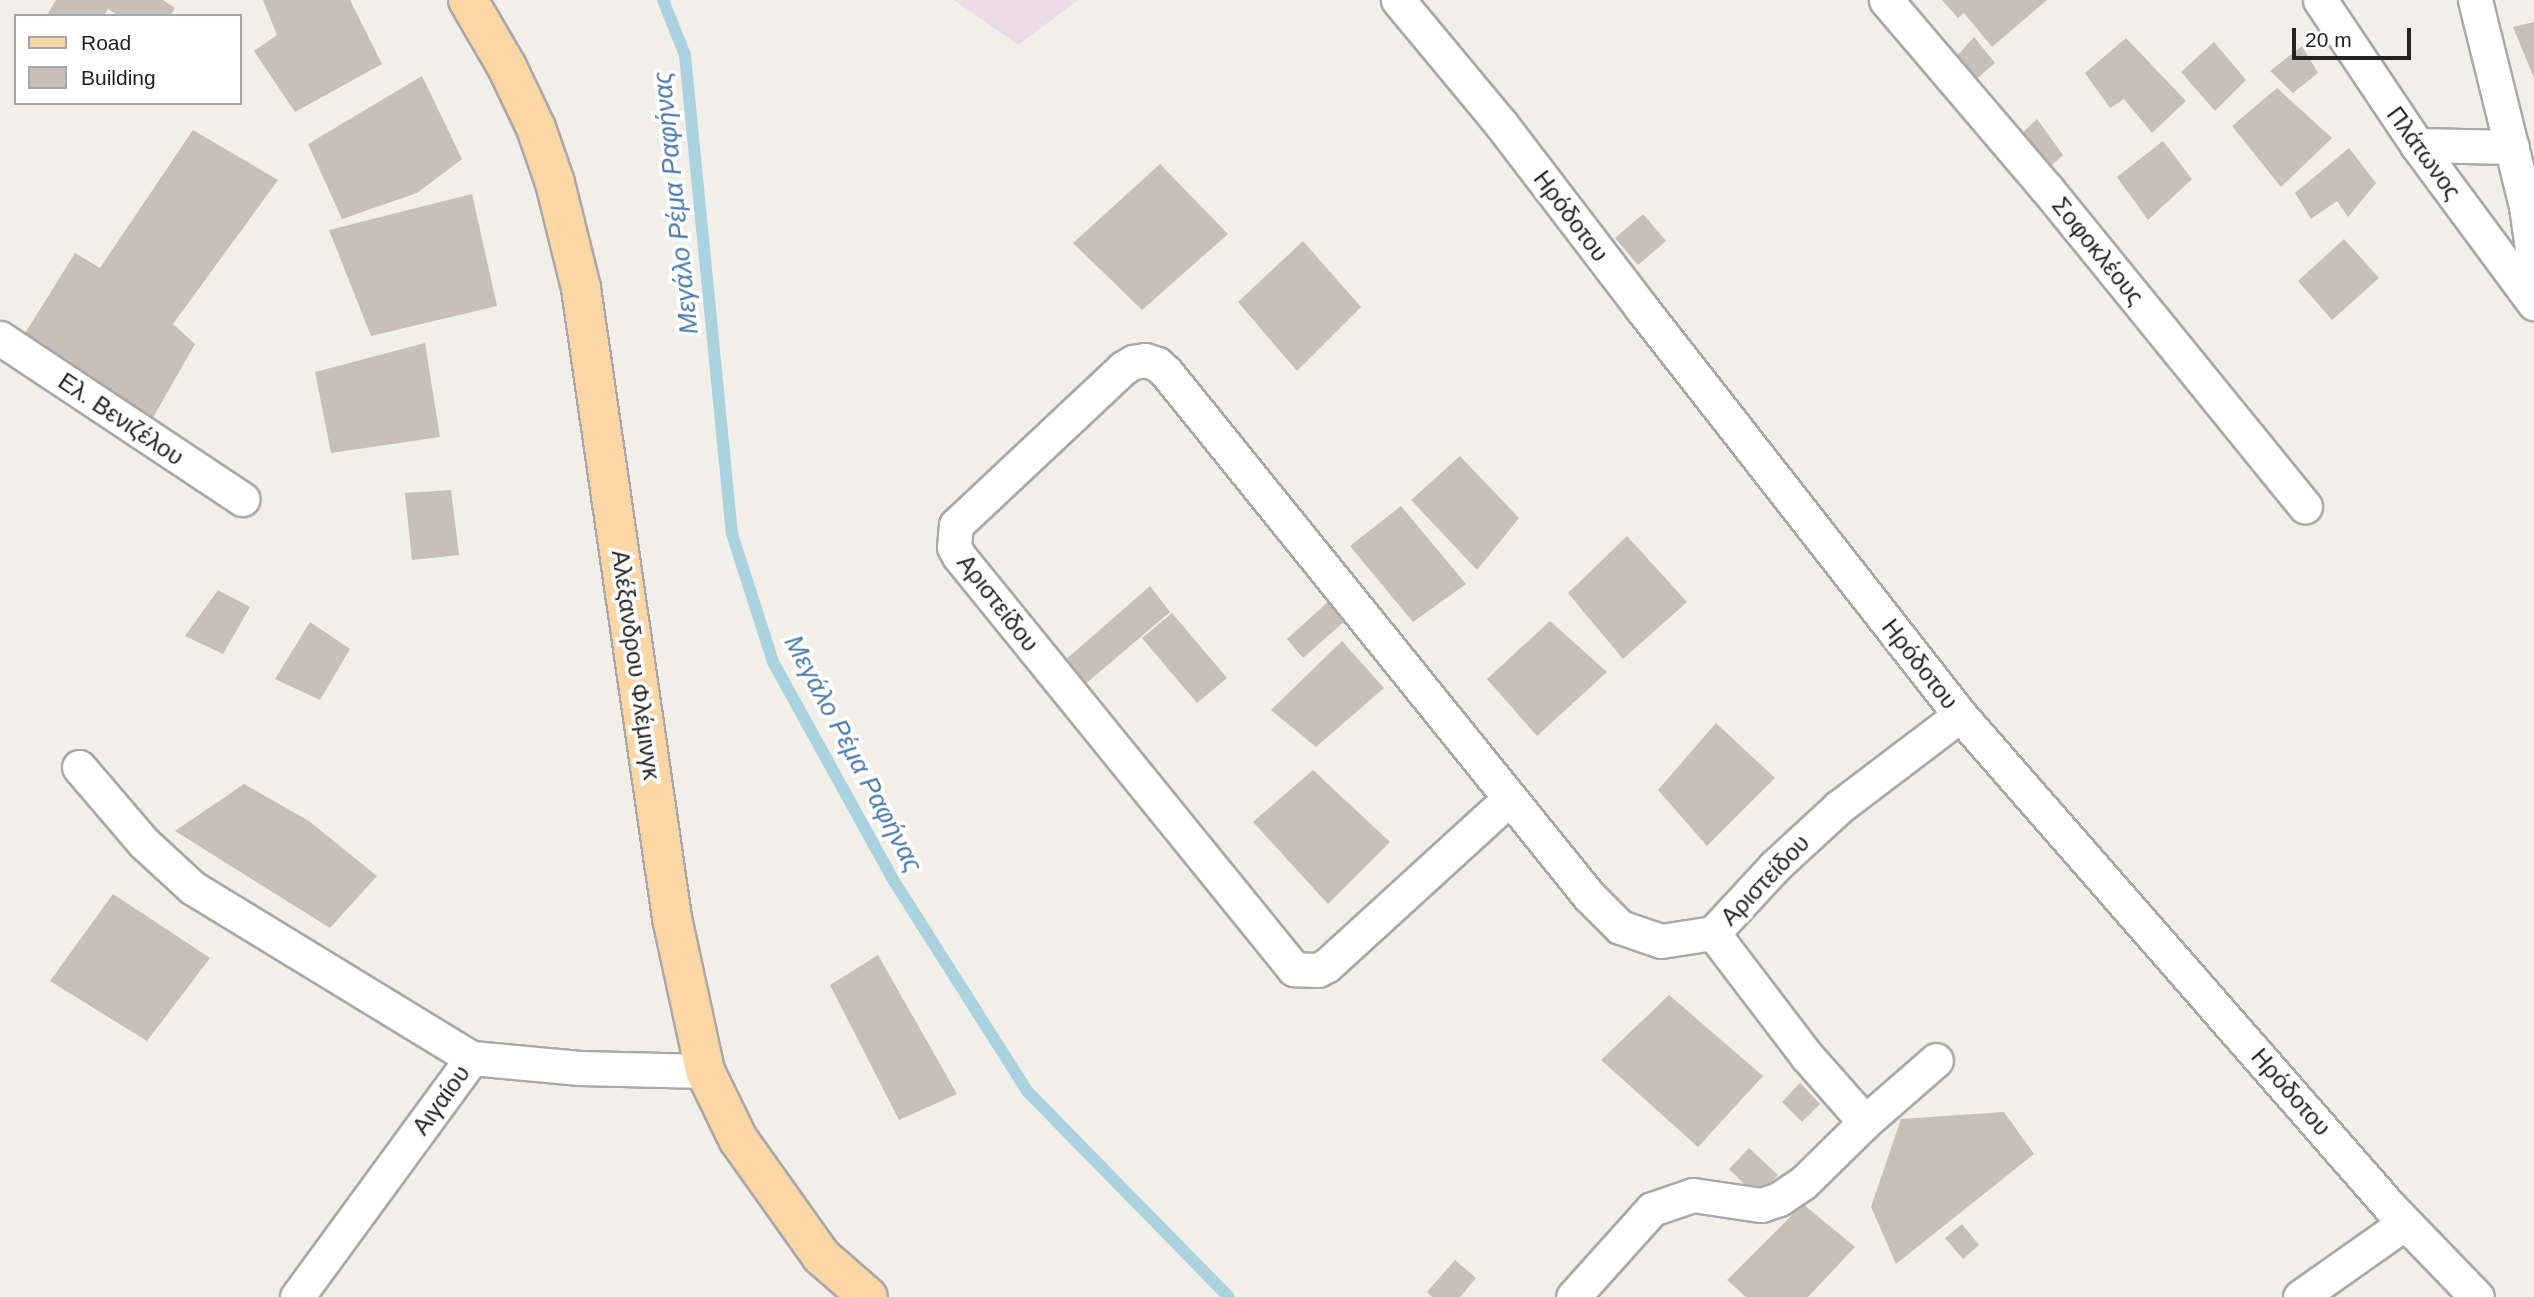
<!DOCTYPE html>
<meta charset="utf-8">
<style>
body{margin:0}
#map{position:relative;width:2534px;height:1297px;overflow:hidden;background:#f2efe9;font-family:Helvetica,sans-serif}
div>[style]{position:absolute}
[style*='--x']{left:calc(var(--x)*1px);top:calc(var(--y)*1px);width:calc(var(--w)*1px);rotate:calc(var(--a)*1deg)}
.industrial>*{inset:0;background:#ebdbe8}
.stream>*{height:12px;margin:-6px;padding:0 6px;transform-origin:6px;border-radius:6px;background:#aad3df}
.building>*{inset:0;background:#c7bfb8}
.roads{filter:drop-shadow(2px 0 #a9a9a9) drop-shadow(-2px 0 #a9a9a9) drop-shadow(0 2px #a9a9a9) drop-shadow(0 -2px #a9a9a9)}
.minor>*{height:33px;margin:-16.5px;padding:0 16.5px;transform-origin:16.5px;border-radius:16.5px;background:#fff}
.primary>*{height:38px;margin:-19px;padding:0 19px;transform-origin:19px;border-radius:19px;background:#fcd6a4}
span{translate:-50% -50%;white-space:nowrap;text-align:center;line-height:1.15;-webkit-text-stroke:7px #fff;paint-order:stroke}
.street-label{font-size:24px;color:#222}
.water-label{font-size:26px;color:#4a7aab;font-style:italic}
.legend{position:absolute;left:14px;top:14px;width:228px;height:91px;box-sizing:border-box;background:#fff;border:2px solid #a7a7a7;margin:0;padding:9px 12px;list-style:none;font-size:21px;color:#222}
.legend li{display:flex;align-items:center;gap:14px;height:35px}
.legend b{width:35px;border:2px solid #a7a7a7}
.scale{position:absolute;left:2292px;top:28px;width:119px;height:32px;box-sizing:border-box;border:4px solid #222;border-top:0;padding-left:9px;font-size:21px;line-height:24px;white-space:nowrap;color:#222;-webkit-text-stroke:5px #fff;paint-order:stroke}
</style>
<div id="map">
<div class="industrial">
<i style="clip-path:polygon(954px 0,1078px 0,1018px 45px)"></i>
</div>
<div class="stream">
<i style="--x:663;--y:0;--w:59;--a:68.2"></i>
<i style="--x:685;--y:55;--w:481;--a:84.4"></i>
<i style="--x:732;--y:534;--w:134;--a:72.2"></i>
<i style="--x:773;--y:662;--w:247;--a:61.1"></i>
<i style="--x:892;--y:878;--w:254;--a:57.6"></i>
<i style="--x:1028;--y:1092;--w:287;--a:45.6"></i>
</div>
<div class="building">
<i style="clip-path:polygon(56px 0,163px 0,175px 8px,170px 16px,119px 16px,108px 9px,104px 16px,52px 16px,48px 13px)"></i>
<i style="clip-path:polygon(263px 0,350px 0,382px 64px,295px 112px,254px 51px,277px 35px)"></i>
<i style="clip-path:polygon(1942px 0,2047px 0,1992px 47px,1964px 13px,1958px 18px)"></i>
<i style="clip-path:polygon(2534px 22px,2534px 78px,2513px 27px)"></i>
<i style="clip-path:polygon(1974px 37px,1995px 63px,1966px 88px,1948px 66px)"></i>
<i style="clip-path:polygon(2126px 38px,2186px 101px,2152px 133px,2124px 99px,2110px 108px,2085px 73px)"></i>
<i style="clip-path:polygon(2214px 42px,2246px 80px,2215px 111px,2181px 72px)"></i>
<i style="clip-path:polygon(2302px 46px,2318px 73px,2293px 93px,2270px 71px)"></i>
<i style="clip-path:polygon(422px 76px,462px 159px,417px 193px,342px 219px,308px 144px)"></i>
<i style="clip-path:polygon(2277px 88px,2332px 138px,2281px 187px,2232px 126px)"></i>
<i style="clip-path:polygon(2037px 119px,2063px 155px,2039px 177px,2013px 142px)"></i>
<i style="clip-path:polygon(193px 130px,278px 180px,173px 324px,195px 344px,151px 421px,19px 343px,75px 253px,100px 268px)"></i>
<i style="clip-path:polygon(2163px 141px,2192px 179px,2148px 220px,2117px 177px)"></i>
<i style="clip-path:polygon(2349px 148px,2376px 183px,2348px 217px,2337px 201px,2311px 219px,2295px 193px)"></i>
<i style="clip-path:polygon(1160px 164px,1228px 234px,1142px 310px,1073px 243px)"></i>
<i style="clip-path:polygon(472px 194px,497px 306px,371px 336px,329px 230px)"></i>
<i style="clip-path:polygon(1643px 214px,1666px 241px,1638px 265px,1615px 238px)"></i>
<i style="clip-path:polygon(2344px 239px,2379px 278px,2332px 320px,2298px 281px)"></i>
<i style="clip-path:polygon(1303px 241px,1361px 307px,1297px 371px,1238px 302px)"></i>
<i style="clip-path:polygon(425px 343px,440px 437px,331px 453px,315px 372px)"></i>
<i style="clip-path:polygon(1460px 456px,1519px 518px,1477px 570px,1411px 500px)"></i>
<i style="clip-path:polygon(451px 490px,459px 555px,412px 560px,405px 493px)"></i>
<i style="clip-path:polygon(1401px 506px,1466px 584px,1413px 622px,1350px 546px)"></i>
<i style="clip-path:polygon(1627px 536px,1687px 602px,1623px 659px,1568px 593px)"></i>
<i style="clip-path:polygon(1150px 586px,1170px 612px,1083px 686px,1063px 662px)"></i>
<i style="clip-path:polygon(218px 590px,250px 607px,223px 654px,185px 636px)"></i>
<i style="clip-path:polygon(1329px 601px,1346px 620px,1303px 658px,1287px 639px)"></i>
<i style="clip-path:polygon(1172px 613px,1227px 678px,1197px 703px,1142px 638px)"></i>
<i style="clip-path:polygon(1550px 621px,1607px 672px,1537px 736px,1487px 679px)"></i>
<i style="clip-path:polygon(310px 622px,350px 649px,320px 700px,275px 679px)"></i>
<i style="clip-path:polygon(1342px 641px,1384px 688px,1316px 747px,1271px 710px)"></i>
<i style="clip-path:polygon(1716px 723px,1775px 778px,1707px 846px,1658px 790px)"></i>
<i style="clip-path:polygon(1313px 770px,1390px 842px,1328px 904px,1253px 822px)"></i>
<i style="clip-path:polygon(244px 784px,309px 821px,377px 876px,330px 928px,175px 831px)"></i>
<i style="clip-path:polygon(113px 894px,210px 958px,147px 1041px,50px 981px)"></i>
<i style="clip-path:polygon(878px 955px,957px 1094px,899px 1120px,830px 985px)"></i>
<i style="clip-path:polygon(1669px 995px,1763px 1076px,1698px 1147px,1601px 1060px)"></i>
<i style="clip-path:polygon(1800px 1083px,1820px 1104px,1802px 1122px,1782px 1102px)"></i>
<i style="clip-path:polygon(2004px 1112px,2034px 1154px,1896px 1264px,1871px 1207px,1901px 1119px)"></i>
<i style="clip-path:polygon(1749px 1148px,1778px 1175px,1757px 1197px,1729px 1169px)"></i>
<i style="clip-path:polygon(1803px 1204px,1855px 1247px,1808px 1297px,1746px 1297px,1727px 1280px)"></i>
<i style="clip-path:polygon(1962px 1224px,1979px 1245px,1963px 1259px,1945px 1238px)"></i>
<i style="clip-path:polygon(1455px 1260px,1476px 1278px,1460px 1297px,1432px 1297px,1427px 1292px)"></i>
</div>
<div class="roads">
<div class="minor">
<i style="--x:1398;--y:0;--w:161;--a:50.3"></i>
<i style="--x:1501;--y:124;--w:229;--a:52.6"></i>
<i style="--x:1640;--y:306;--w:519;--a:51.96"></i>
<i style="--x:1960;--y:715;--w:653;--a:48.85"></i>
<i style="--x:2390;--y:1207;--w:125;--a:46"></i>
<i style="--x:1886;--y:0;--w:248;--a:49.6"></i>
<i style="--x:2047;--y:189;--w:409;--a:50.9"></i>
<i style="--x:2320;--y:0;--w:174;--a:56.2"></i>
<i style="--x:2417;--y:145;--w:197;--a:53.5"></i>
<i style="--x:2475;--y:0;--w:212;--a:76.1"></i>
<i style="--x:2526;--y:206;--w:58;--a:82"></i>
<i style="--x:2417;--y:145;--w:95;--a:1.2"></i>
<i style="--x:0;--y:338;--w:291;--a:33.6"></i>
<i style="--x:79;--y:767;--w:100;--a:49.5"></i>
<i style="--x:144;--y:843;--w:67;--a:42.6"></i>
<i style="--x:193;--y:888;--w:327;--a:31.4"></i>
<i style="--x:1510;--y:798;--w:248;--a:137.6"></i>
<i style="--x:1327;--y:965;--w:10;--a:151"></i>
<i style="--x:1318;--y:970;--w:24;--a:-178"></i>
<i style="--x:1294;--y:969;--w:532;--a:-129.05"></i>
<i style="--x:959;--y:556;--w:10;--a:-119"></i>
<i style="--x:954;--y:547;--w:22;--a:-85"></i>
<i style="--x:956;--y:525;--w:229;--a:-43.2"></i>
<i style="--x:1123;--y:368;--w:12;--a:-31"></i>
<i style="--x:1133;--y:362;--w:12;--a:-9"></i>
<i style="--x:1145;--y:360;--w:13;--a:18"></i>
<i style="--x:1157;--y:364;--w:12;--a:42"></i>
<i style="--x:1166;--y:372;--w:673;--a:51.09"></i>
<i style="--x:1589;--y:896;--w:44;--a:45"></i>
<i style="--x:1620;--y:927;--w:43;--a:18.9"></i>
<i style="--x:1661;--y:941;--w:53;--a:-8.7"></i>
<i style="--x:1713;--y:933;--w:91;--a:-47.2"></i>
<i style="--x:1775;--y:866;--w:87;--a:-42.7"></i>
<i style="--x:1839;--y:807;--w:152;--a:-37.2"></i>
<i style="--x:1865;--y:1122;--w:94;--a:-41.1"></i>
<i style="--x:297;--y:1297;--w:296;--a:-53.8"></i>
<i style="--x:472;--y:1058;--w:108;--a:5.3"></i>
<i style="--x:580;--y:1068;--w:125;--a:1.4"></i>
<i style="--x:1573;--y:1297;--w:118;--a:-48.1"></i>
<i style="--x:1652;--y:1209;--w:43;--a:-18.9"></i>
<i style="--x:1693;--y:1195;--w:69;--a:8.4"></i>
<i style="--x:1761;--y:1205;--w:19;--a:-18"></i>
<i style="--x:1779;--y:1199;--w:29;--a:-34"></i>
<i style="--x:1803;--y:1183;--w:87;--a:-44.5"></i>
<i style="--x:1865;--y:1122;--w:89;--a:-131.4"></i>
<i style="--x:1806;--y:1055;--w:153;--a:-127.3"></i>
<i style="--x:2300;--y:1297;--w:128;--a:-35.2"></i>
</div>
<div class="primary">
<i style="--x:468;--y:0;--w:78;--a:59.8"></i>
<i style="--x:507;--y:67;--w:68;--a:64.6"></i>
<i style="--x:536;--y:128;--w:58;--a:70.9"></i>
<i style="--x:555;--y:183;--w:108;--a:76.1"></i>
<i style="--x:581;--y:288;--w:637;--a:81.78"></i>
<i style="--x:672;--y:918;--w:157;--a:77.8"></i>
<i style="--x:705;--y:1071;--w:76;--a:64.1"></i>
<i style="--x:738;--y:1139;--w:143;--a:54.6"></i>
<i style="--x:821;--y:1256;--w:62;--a:41.1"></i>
</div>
</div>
<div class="street-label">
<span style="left:2424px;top:153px;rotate:54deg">Πλάτωνος</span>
<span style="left:1571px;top:216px;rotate:53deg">Ηρόδοτου</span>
<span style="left:2098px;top:251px;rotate:51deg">Σοφοκλέους</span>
<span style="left:121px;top:419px;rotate:34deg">Ελ. Βενιζέλου</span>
<span style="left:998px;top:603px;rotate:52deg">Αριστείδου</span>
<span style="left:1920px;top:664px;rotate:52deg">Ηρόδοτου</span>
<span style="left:636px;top:665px;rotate:82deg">Αλέξανδρου Φλέμινγκ</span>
<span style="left:1765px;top:880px;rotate:-46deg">Αριστείδου</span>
<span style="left:2291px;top:1092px;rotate:49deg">Ηρόδοτου</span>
<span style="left:441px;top:1100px;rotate:-54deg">Αιγαίου</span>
</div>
<div class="water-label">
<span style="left:676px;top:203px;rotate:-96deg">Μεγάλο Ρέμα Ραφήνας</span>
<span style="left:853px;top:754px;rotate:62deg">Μεγάλο Ρέμα Ραφήνας</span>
</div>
<ul class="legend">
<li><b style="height:9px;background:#fcd6a4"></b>Road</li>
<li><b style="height:19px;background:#c7bfb8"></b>Building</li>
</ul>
<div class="scale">20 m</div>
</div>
